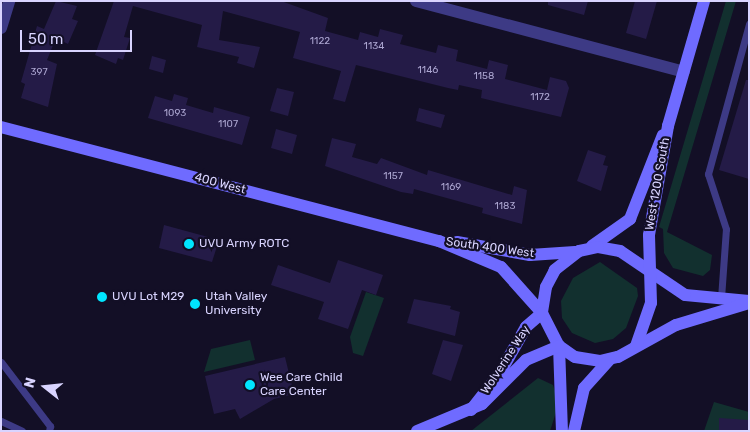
<!DOCTYPE html>
<style>
body{margin:0}
#map{position:relative;width:750px;height:432px;overflow:hidden;background:#130f26;font-family:Rubik,sans-serif}
div>[style]{position:absolute}
[style*='--x']{left:calc(var(--x)*1px);top:calc(var(--y)*1px);width:calc(var(--w)*1px);rotate:calc(var(--a)*1deg)}
.green>*{inset:0;background:#12302f}
.building>*{inset:0;background:#241b47}
.lane>*{height:7px;margin:-3.5px;padding:0 3.5px;transform-origin:3.5px;border-radius:3.5px;background:#3d3a85}
.street>*{height:12px;margin:-6px;padding:0 6px;transform-origin:6px;border-radius:6px;background:#3d3a85}
.secondary>*{height:12px;margin:-6px;padding:0 6px;transform-origin:6px;border-radius:6px;background:#6f6bff}
.dots>*{width:14px;height:14px;translate:-50% -50%;box-sizing:border-box;border:2px solid #130f26;border-radius:50%}
span{translate:-50% -50%;white-space:nowrap;text-align:center;line-height:1.15;-webkit-text-stroke:4.5px #130f26;paint-order:stroke}
.number-label{font-size:10px;color:#aca6d1}
.number-label span{-webkit-text-stroke-width:0}
.street-label{font-size:12px;color:#d9d4ff}
.poi-label{font-size:12px;color:#d9d4ff}
.left{translate:0 -50%;text-align:left}
.frame{position:absolute;inset:0;border:2px solid #d9d4ff;pointer-events:none}
.north{position:absolute;left:20px;top:362px;width:50px;height:50px;-webkit-text-stroke:4px #130f26;paint-order:stroke;rotate:286deg;font-size:14px;font-weight:700;line-height:20px;text-align:center;color:#d9d4ff}
.north::after{content:'';display:block;margin:auto;width:18px;height:22px;background:#d9d4ff;clip-path:polygon(50% 0,100% 100%,50% 72%,0 100%)}
.scale{position:absolute;left:20px;top:30px;width:112px;height:22px;box-sizing:border-box;border:2px solid #d9d4ff;border-top:0;padding-left:6px;font-size:15px;line-height:18px;white-space:nowrap;color:#d9d4ff;-webkit-text-stroke:4px #130f26;paint-order:stroke}
</style>
<div id="map">
<div class="green">
<i style="clip-path:polygon(726px 1px,736px 1px,667px 232px,712px 255px,710px 270px,703px 276px,673px 268px,664px 253px,663px 229px,659px 227px)"></i>
<i style="clip-path:polygon(600px 262px,637px 288px,638px 296px,626px 328px,613px 339px,595px 343px,572px 333px,562px 318px,561px 301px,573px 278px)"></i>
<i style="clip-path:polygon(366px 292px,384px 298px,363px 356px,353px 353px,350px 337px)"></i>
<i style="clip-path:polygon(250px 340px,255px 360px,204px 372px,211px 349px)"></i>
<i style="clip-path:polygon(538px 378px,553px 385px,559px 403px,550px 431px,471px 431px)"></i>
<i style="clip-path:polygon(714px 402px,749px 412px,749px 431px,704px 431px)"></i>
</div>
<div class="building">
<i style="clip-path:polygon(56px 1px,77px 6px,72px 19px,78px 21px,68px 44px,56px 38px,47px 60px,57px 64px,48px 107px,21px 98px,25px 84px,21px 82px,37px 26px,44px 29px)"></i>
<i style="clip-path:polygon(114px 1px,281px 1px,328px 18px,325px 31px,358px 40px,360px 32px,378px 37px,380px 29px,403px 35px,400px 44px,436px 53px,438px 45px,458px 50px,456px 61px,487px 69px,489px 60px,508px 65px,505px 79px,547px 90px,550px 77px,566px 81px,569px 88px,561px 117px,481px 98px,482px 90px,459px 85px,458px 90px,448px 88px,356px 65px,345px 102px,333px 99px,341px 71px,293px 58px,300px 32px,223px 11px,219px 40px,260px 47px,254px 68px,237px 63px,239px 57px,197px 47px,202px 25px,133px 6px,124px 37px,130px 38px,123px 60px,118px 58px,116px 64px,95px 55px)"></i>
<i style="clip-path:polygon(548px 1px,588px 1px,584px 15px,548px 5px)"></i>
<i style="clip-path:polygon(635px 1px,657px 1px,646px 39px,626px 33px)"></i>
<i style="clip-path:polygon(152px 56px,166px 60px,163px 73px,149px 69px)"></i>
<i style="clip-path:polygon(746px 80px,749px 80px,749px 179px,719px 170px)"></i>
<i style="clip-path:polygon(277px 88px,294px 92px,288px 116px,270px 111px)"></i>
<i style="clip-path:polygon(174px 94px,188px 98px,186px 105px,213px 113px,214px 107px,250px 117px,242px 145px,148px 118px,155px 96px,172px 101px)"></i>
<i style="clip-path:polygon(419px 108px,445px 115px,441px 128px,416px 121px)"></i>
<i style="clip-path:polygon(276px 129px,297px 135px,292px 154px,271px 148px)"></i>
<i style="clip-path:polygon(332px 138px,356px 144px,352px 157px,377px 164px,381px 158px,427px 175px,428px 170px,512px 195px,514px 186px,527px 190px,522px 224px,482px 213px,483px 208px,414px 189px,413px 194px,401px 192px,325px 166px)"></i>
<i style="clip-path:polygon(588px 150px,606px 156px,603px 165px,608px 166px,601px 191px,577px 181px)"></i>
<i style="clip-path:polygon(164px 225px,219px 240px,212px 262px,159px 248px)"></i>
<i style="clip-path:polygon(338px 260px,383px 275px,376px 295px,362px 290px,348px 329px,318px 319px,324px 302px,271px 285px,278px 265px,330px 283px)"></i>
<i style="clip-path:polygon(414px 299px,451px 306px,450px 309px,460px 312px,455px 336px,407px 323px)"></i>
<i style="clip-path:polygon(443px 340px,463px 345px,451px 381px,432px 374px)"></i>
<i style="clip-path:polygon(285px 357px,294px 394px,274px 399px,240px 419px,235px 409px,214px 414px,205px 376px)"></i>
<i style="clip-path:polygon(719px 418px,749px 420px,749px 431px,719px 431px)"></i>
</div>
<div class="lane">
<i style="--x:721;--y:298;--w:69;--a:-85.9"></i>
<i style="--x:726;--y:229;--w:58;--a:-108.1"></i>
<i style="--x:708;--y:174;--w:156;--a:-74.7"></i>
<i style="--x:1;--y:362;--w:81;--a:52.6"></i>
<i style="--x:50;--y:426;--w:5;--a:101"></i>
<i style="--x:1;--y:421;--w:23;--a:25"></i>
</div>
<div class="street">
<i style="--x:416;--y:1;--w:277;--a:14.8"></i>
<i style="--x:1;--y:28;--w:28;--a:-73"></i>
</div>
<div class="secondary">
<i style="--x:1;--y:127;--w:453;--a:14.6"></i>
<i style="--x:439;--y:241;--w:67;--a:22.8"></i>
<i style="--x:501;--y:267;--w:62;--a:48.3"></i>
<i style="--x:542;--y:313;--w:21;--a:139"></i>
<i style="--x:526;--y:327;--w:53;--a:119.5"></i>
<i style="--x:500;--y:373;--w:47;--a:128.1"></i>
<i style="--x:457;--y:242;--w:74;--a:10.1"></i>
<i style="--x:530;--y:255;--w:45;--a:-3.8"></i>
<i style="--x:592;--y:246;--w:47;--a:-35.4"></i>
<i style="--x:630;--y:219;--w:90;--a:-68.6"></i>
<i style="--x:749;--y:301;--w:64;--a:-174.6"></i>
<i style="--x:685;--y:295;--w:78;--a:-145.9"></i>
<i style="--x:620;--y:251;--w:22;--a:-170"></i>
<i style="--x:598;--y:247;--w:19;--a:168"></i>
<i style="--x:579;--y:251;--w:31;--a:142"></i>
<i style="--x:555;--y:270;--w:19;--a:118"></i>
<i style="--x:546;--y:287;--w:26;--a:99"></i>
<i style="--x:542;--y:313;--w:37;--a:63"></i>
<i style="--x:559;--y:346;--w:19;--a:35"></i>
<i style="--x:575;--y:357;--w:25;--a:9"></i>
<i style="--x:600;--y:361;--w:18;--a:-13"></i>
<i style="--x:618;--y:357;--w:66;--a:-28.9"></i>
<i style="--x:676;--y:325;--w:76;--a:-16.8"></i>
<i style="--x:559;--y:346;--w:85;--a:88"></i>
<i style="--x:636;--y:346;--w:46;--a:-70.8"></i>
<i style="--x:651;--y:303;--w:68;--a:-91.7"></i>
<i style="--x:649;--y:235;--w:111;--a:-80.1"></i>
<i style="--x:668;--y:126;--w:130;--a:-73.9"></i>
<i style="--x:417;--y:431;--w:70;--a:-22.6"></i>
<i style="--x:482;--y:404;--w:62;--a:-45"></i>
<i style="--x:526;--y:360;--w:36;--a:-23"></i>
<i style="--x:574;--y:431;--w:44;--a:-76.9"></i>
<i style="--x:584;--y:388;--w:38;--a:-48"></i>
</div>
<div class="dots">
<i style="left:189px;top:244px;background:#00e5ff"></i>
<i style="left:102px;top:297px;background:#00e5ff"></i>
<i style="left:195px;top:304px;background:#00e5ff"></i>
<i style="left:250px;top:385px;background:#00e5ff"></i>
</div>
<div class="number-label">
<span style="left:320px;top:42px">1122</span>
<span style="left:374px;top:47px">1134</span>
<span style="left:428px;top:71px">1146</span>
<span style="left:39px;top:73px">397</span>
<span style="left:484px;top:77px">1158</span>
<span style="left:540px;top:98px">1172</span>
<span style="left:175px;top:114px">1093</span>
<span style="left:228px;top:125px">1107</span>
<span style="left:393px;top:177px">1157</span>
<span style="left:451px;top:188px">1169</span>
<span style="left:505px;top:207px">1183</span>
</div>
<div class="street-label">
<span style="left:220px;top:184px;rotate:15deg">400 West</span>
<span style="left:658px;top:184px;rotate:-80deg">West 1200 South</span>
<span style="left:490px;top:248px;rotate:8deg">South 400 West</span>
<span style="left:506px;top:360px;rotate:-57deg">Wolverine Way</span>
</div>
<div class="poi-label">
<span class="left" style="left:199px;top:244px">UVU Army ROTC</span>
<span class="left" style="left:112px;top:297px">UVU Lot M29</span>
<span class="left" style="left:205px;top:304px">Utah Valley<br>University</span>
<span class="left" style="left:260px;top:385px">Wee Care Child<br>Care Center</span>
</div>
<div class="frame"></div>
<div class="north">N</div>
<div class="scale">50 m</div>
</div>
